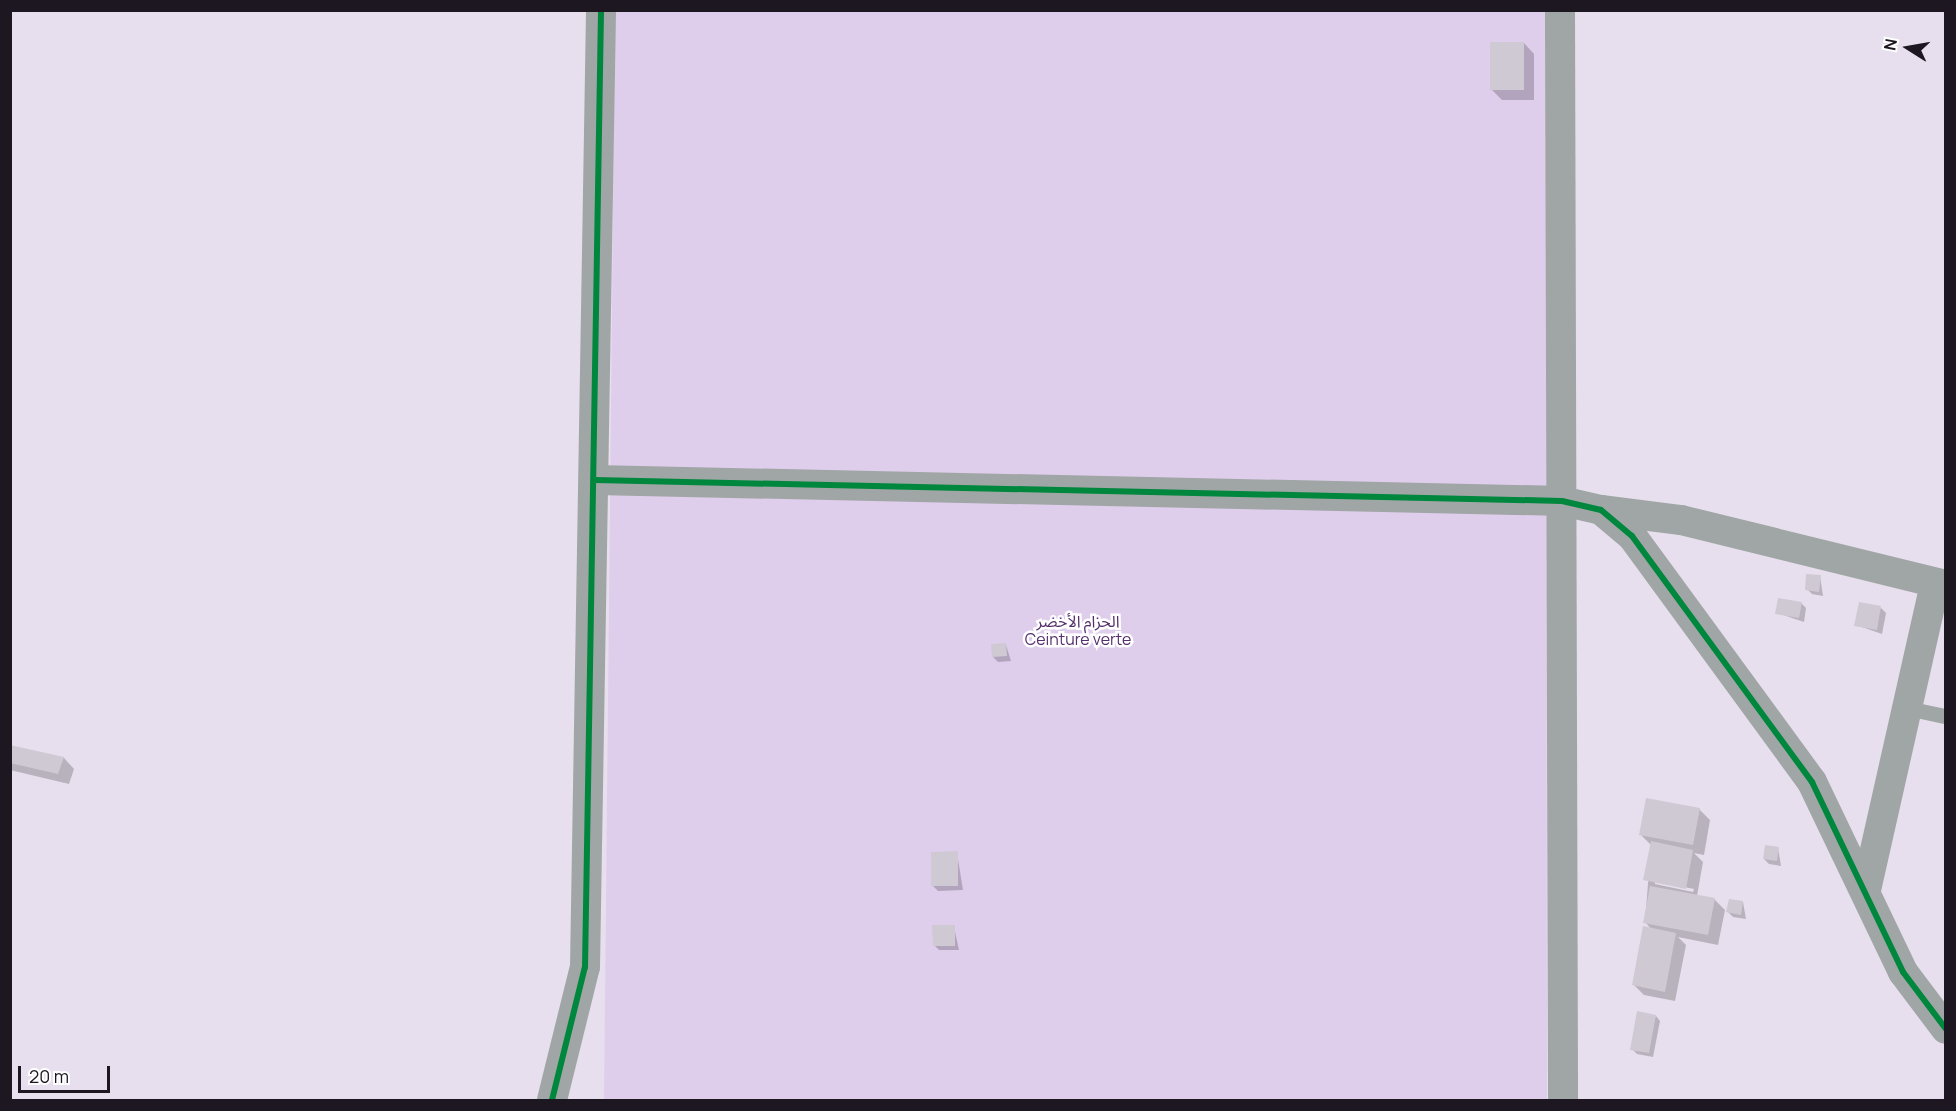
<!DOCTYPE html>
<meta charset="utf-8">
<style>
body{margin:0}
#map{position:relative;width:1956px;height:1111px;overflow:hidden;background:#e7dfed;font-family:Manrope,"Noto Sans Arabic",sans-serif}
div>[style]{position:absolute}
[style*='--x']{left:calc(var(--x)*1px);top:calc(var(--y)*1px);width:calc(var(--w)*1px);rotate:calc(var(--a)*1deg)}
.green>*{inset:0;background:#dfceeb}
.shadow>*{inset:0;background:#0003}
.building>*{inset:0;background:#cfc9d4}
.service>*{height:15px;margin:-7.5px;padding:0 7.5px;transform-origin:7.5px;border-radius:7.5px;background:#a0a6a6}
.minor>*{height:30px;margin:-15px;padding:0 15px;transform-origin:15px;border-radius:15px;background:#a0a6a6}
.cycleway>*{height:6px;margin:-3px;padding:0 3px;transform-origin:3px;border-radius:3px;background:#00873e}
span{translate:-50% -50%;white-space:nowrap;text-align:center;line-height:1.15;-webkit-text-stroke:5px #fff;paint-order:stroke}
.park-label{font-size:16px;color:#55306c}
.frame{position:absolute;inset:0;border:12px solid #1c1720;pointer-events:none}
.north{position:absolute;left:1878px;top:18px;width:60px;height:60px;-webkit-text-stroke:4px #fff;paint-order:stroke;rotate:281deg;font-size:16px;font-weight:700;line-height:24px;text-align:center;color:#1c1720}
.north::after{content:'';display:block;margin:auto;width:21px;height:27px;background:#1c1720;clip-path:polygon(50% 0,100% 100%,50% 72%,0 100%)}
.scale{position:absolute;left:18px;top:1066px;width:92px;height:27px;box-sizing:border-box;border:3px solid #1c1720;border-top:0;padding-left:8px;font-size:18px;line-height:21px;white-space:nowrap;color:#1c1720;-webkit-text-stroke:4px #fff;paint-order:stroke}
</style>
<div id="map">
<div class="green">
<i style="clip-path:polygon(615px 11px,1546px 11px,1547px 1100px,604px 1100px)"></i>
</div>
<div class="shadow">
<i style="clip-path:polygon(1524px 43px,1534px 54px,1534px 100px,1502px 100px,1491px 89px)"></i>
<i style="clip-path:polygon(1820px 576px,1823px 596px,1812px 594px,1807px 589px)"></i>
<i style="clip-path:polygon(1801px 603px,1806px 608px,1804px 622px,1777px 613px)"></i>
<i style="clip-path:polygon(1881px 608px,1886px 613px,1882px 634px,1856px 625px)"></i>
<i style="clip-path:polygon(1006px 645px,1011px 661px,998px 662px,993px 657px)"></i>
<i style="clip-path:polygon(10px 747px,64px 758px,74px 769px,69px 784px,10px 770px)"></i>
<i style="clip-path:polygon(evenodd,1699px 809px,1710px 820px,1704px 855px,1694px 853px,1703px 862px,1697px 896px,1714px 899px,1725px 910px,1718px 945px,1678px 937px,1686px 945px,1675px 1001px,1644px 995px,1634px 985px,1652px 930px,1645px 922px,1651px 845px,1641px 835px,1699px 809px,1655px 881px,1694px 889px,1693px 892px,1655px 884px,1655px 881px)"></i>
<i style="clip-path:polygon(1778px 848px,1781px 866px,1769px 864px,1764px 859px)"></i>
<i style="clip-path:polygon(957px 853px,963px 890px,938px 891px,933px 886px)"></i>
<i style="clip-path:polygon(1743px 902px,1746px 919px,1733px 917px,1728px 912px)"></i>
<i style="clip-path:polygon(954px 927px,959px 950px,939px 950px,934px 945px)"></i>
<i style="clip-path:polygon(1656px 1016px,1660px 1021px,1653px 1057px,1637px 1054px,1632px 1049px)"></i>
</div>
<div class="building">
<i style="clip-path:polygon(1490px 42px,1524px 42px,1524px 90px,1490px 90px)"></i>
<i style="clip-path:polygon(1806px 574px,1821px 575px,1819px 592px,1805px 590px)"></i>
<i style="clip-path:polygon(1778px 598px,1802px 602px,1799px 618px,1775px 614px)"></i>
<i style="clip-path:polygon(1859px 602px,1881px 606px,1877px 630px,1854px 626px)"></i>
<i style="clip-path:polygon(1006px 643px,1007px 656px,992px 657px,991px 644px)"></i>
<i style="clip-path:polygon(10px 745px,64px 757px,58px 774px,10px 763px)"></i>
<i style="clip-path:polygon(1646px 798px,1700px 808px,1693px 845px,1639px 835px)"></i>
<i style="clip-path:polygon(1651px 841px,1693px 850px,1686px 889px,1643px 880px)"></i>
<i style="clip-path:polygon(1765px 845px,1779px 847px,1777px 861px,1763px 859px)"></i>
<i style="clip-path:polygon(958px 851px,958px 886px,931px 886px,931px 852px)"></i>
<i style="clip-path:polygon(1650px 886px,1715px 898px,1708px 935px,1643px 923px)"></i>
<i style="clip-path:polygon(1729px 899px,1743px 901px,1741px 915px,1726px 912px)"></i>
<i style="clip-path:polygon(932px 925px,955px 925px,955px 946px,933px 946px)"></i>
<i style="clip-path:polygon(1643px 926px,1676px 933px,1665px 992px,1632px 985px)"></i>
<i style="clip-path:polygon(1637px 1011px,1656px 1015px,1649px 1053px,1630px 1050px)"></i>
</div>
<div class="service">
<i style="--x:1907;--y:708;--w:40;--a:12"></i>
</div>
<div class="minor">
<i style="--x:1560;--y:10;--w:1090;--a:89.84"></i>
<i style="--x:595;--y:480;--w:967;--a:1.24"></i>
<i style="--x:1562;--y:501;--w:40;--a:13"></i>
<i style="--x:1601;--y:510;--w:40;--a:40"></i>
<i style="--x:1632;--y:536;--w:305;--a:53.8"></i>
<i style="--x:1812;--y:782;--w:211;--a:64.4"></i>
<i style="--x:1903;--y:972;--w:71;--a:53"></i>
<i style="--x:1601;--y:510;--w:81;--a:7.1"></i>
<i style="--x:1681;--y:520;--w:273;--a:13.8"></i>
<i style="--x:1866;--y:890;--w:315;--a:-77.3"></i>
<i style="--x:552;--y:1100;--w:137;--a:-76.1"></i>
<i style="--x:585;--y:967;--w:957;--a:-89.04"></i>
</div>
<div class="cycleway">
<i style="--x:595;--y:480;--w:967;--a:1.24"></i>
<i style="--x:1562;--y:501;--w:40;--a:13"></i>
<i style="--x:1601;--y:510;--w:40;--a:40"></i>
<i style="--x:1632;--y:536;--w:305;--a:53.8"></i>
<i style="--x:1812;--y:782;--w:211;--a:64.4"></i>
<i style="--x:1903;--y:972;--w:71;--a:53"></i>
<i style="--x:552;--y:1100;--w:137;--a:-76.1"></i>
<i style="--x:585;--y:967;--w:957;--a:-89.04"></i>
</div>
<div class="park-label">
<span style="left:1078px;top:630px">الحزام الأخضر<br>Ceinture verte</span>
</div>
<div class="frame"></div>
<div class="north">N</div>
<div class="scale">20 m</div>
</div>
